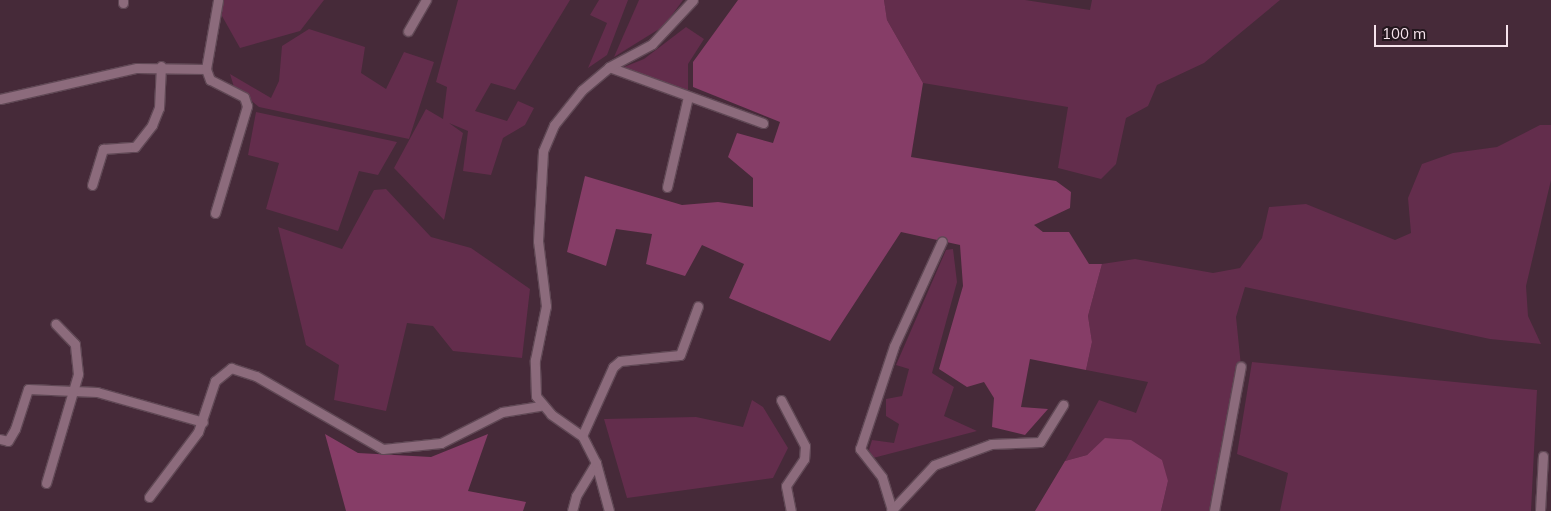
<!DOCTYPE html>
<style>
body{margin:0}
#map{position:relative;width:1551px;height:511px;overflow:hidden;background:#462a39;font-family:Mulish,sans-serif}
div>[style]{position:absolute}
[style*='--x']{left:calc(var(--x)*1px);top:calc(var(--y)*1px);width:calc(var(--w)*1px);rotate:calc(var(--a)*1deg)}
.green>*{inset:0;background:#632d4c}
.forest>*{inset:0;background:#863d67}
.roads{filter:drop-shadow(1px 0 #604855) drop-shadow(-1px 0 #604855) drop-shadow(0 1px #604855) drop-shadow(0 -1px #604855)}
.minor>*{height:9px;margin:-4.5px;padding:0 4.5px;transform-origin:4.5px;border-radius:4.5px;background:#8c6b7c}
span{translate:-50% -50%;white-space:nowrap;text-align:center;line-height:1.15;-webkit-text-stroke:4px #24171e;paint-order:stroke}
.scale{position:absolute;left:1374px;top:25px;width:134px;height:22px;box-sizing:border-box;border:2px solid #f6e3ec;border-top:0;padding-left:6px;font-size:15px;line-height:18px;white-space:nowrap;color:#f6e3ec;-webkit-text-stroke:4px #24171e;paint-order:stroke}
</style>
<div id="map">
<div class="green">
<i style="clip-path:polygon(213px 0,324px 0,300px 31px,240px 48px)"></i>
<i style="clip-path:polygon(458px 0,570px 0,515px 90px,491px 83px,475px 111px,507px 121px,518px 101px,534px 108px,525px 125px,503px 138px,491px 175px,463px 171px,468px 131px,449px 123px,463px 133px,444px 220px,394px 168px,426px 109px,443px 119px,447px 87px,436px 82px)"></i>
<i style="clip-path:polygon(599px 0,628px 0,607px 55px,588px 68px,607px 23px,590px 15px)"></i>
<i style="clip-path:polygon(639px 0,683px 0,664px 26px,614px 57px)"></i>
<i style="clip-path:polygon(884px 0,1025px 0,1090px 10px,1092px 0,1280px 0,1204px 63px,1157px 85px,1148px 106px,1126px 118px,1116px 164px,1101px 179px,1058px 168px,1068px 107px,923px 83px,887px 20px)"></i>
<i style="clip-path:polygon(686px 27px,704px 39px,688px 64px,688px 92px,624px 67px,644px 59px)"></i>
<i style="clip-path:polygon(309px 29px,365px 47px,361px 73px,386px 89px,404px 52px,434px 62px,409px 139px,259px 107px,234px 87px,230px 74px,271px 98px,279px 81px,282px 46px)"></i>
<i style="clip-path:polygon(256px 112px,397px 142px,378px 175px,359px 171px,338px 231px,266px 209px,279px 163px,248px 155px)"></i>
<i style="clip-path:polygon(1540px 125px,1551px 125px,1551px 180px,1526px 286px,1528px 316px,1541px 344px,1490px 339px,1245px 287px,1236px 317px,1241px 366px,1214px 511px,1161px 511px,1168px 481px,1105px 439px,1087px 455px,1065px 461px,1099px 400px,1136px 413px,1148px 382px,1086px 370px,1092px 342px,1088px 316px,1102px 264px,1135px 259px,1213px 273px,1240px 268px,1262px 238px,1269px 207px,1306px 204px,1395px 240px,1411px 233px,1408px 198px,1422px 164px,1453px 153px,1497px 147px)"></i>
<i style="clip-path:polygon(386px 189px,431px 237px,471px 248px,530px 289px,522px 358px,453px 351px,433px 326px,407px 323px,386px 411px,334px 400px,339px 365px,306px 345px,278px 227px,342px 249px,374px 190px)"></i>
<i style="clip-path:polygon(953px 249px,957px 282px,932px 373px,954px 387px,944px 416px,977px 431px,873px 458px,869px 450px,872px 440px,894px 443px,899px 424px,886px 416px,886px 399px,902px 396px,909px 369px,896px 365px,946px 250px)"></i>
<i style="clip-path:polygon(1252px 362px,1537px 390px,1531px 511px,1280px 511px,1288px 473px,1237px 454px)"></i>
<i style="clip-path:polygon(752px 400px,763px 407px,788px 448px,773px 478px,627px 498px,604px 419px,696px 417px,743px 427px)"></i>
</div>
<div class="forest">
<i style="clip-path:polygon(738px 0,884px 0,887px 20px,923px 83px,911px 157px,1056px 181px,1071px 192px,1070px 208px,1034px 225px,1043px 232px,1069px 232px,1089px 264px,1102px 264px,1088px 316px,1092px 342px,1086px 370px,1030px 359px,1021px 407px,1048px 409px,1025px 435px,992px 427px,994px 398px,984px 382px,967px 387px,939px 369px,963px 286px,960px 245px,901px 232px,830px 341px,729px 298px,744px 264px,702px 245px,685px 276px,646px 264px,652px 234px,616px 229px,606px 266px,567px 252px,585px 176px,682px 205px,718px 202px,753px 207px,753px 178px,728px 157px,737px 133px,773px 143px,780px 122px,693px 87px,693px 62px)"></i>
<i style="clip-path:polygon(325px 434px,358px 453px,431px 457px,488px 434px,468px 491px,526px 502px,523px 511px,346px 511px)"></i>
<i style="clip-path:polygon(1105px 438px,1131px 440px,1162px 460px,1168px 481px,1161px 511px,1035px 511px,1065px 461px,1087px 455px)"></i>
</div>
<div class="roads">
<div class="minor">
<i style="--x:123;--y:3;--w:3;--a:-90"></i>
<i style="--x:408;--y:31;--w:36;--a:-60"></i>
<i style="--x:609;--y:67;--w:164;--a:20"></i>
<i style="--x:0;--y:99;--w:140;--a:-12.8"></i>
<i style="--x:137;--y:68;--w:69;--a:0.8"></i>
<i style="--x:92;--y:185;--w:38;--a:-73"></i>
<i style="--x:103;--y:149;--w:32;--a:-4"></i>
<i style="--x:135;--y:147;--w:28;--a:-52"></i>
<i style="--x:152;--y:125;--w:18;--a:-68"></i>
<i style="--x:159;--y:108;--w:42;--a:-87.3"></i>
<i style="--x:667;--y:187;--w:92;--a:-76.9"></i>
<i style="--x:215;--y:213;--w:112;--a:-73.3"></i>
<i style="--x:247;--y:106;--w:9;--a:-108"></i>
<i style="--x:244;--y:97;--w:38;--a:-153"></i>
<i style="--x:210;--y:80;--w:12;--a:-110"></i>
<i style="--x:206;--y:69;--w:70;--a:-80.1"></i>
<i style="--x:781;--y:400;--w:52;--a:62.4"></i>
<i style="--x:805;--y:446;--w:13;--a:94"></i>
<i style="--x:804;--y:459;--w:32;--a:124"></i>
<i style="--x:786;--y:486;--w:25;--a:79"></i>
<i style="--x:582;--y:436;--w:76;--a:-65.8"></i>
<i style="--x:613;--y:367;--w:9;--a:-41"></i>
<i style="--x:620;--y:361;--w:60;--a:-5.7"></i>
<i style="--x:680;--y:355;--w:52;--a:-69.8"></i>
<i style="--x:0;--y:439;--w:8;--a:14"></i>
<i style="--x:8;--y:441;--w:14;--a:-60"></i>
<i style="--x:15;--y:429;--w:42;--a:-72"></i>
<i style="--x:28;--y:389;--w:69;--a:2.5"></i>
<i style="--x:97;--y:392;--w:110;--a:15.8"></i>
<i style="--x:46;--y:483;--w:114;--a:-73.6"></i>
<i style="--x:78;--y:374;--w:30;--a:-96"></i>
<i style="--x:75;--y:344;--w:28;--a:-134"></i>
<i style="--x:149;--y:497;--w:81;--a:-53"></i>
<i style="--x:198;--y:432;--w:54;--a:-71.6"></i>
<i style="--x:215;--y:381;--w:21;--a:-39"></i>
<i style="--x:231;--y:368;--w:26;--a:18"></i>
<i style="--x:256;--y:376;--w:146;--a:29.9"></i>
<i style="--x:383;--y:449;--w:58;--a:-5.9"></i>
<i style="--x:441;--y:443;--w:68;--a:-26.9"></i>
<i style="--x:502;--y:412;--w:39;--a:-9"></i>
<i style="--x:892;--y:510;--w:34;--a:-107"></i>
<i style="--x:882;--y:477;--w:36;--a:-128"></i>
<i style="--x:860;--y:449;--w:108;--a:-71.7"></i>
<i style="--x:894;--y:346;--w:115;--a:-65.4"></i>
<i style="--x:572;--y:511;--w:16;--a:-75"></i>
<i style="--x:576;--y:496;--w:39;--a:-59"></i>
<i style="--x:609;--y:511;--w:50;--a:-105.2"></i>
<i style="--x:596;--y:463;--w:30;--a:-117"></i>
<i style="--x:582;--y:436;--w:38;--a:-145"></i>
<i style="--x:551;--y:414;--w:23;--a:-130"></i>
<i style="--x:536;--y:396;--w:36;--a:-92"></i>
<i style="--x:535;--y:360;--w:55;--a:-78.5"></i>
<i style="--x:546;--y:306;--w:65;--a:-97"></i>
<i style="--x:538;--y:241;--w:90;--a:-86.8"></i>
<i style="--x:543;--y:151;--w:28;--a:-67"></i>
<i style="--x:554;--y:125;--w:45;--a:-51.3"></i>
<i style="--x:582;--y:90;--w:35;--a:-40"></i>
<i style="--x:609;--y:67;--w:49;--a:-28.1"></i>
<i style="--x:652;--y:44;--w:60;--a:-47"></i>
<i style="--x:891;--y:511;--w:63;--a:-46.9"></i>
<i style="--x:934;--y:465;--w:61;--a:-20.2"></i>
<i style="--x:991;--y:444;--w:49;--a:-2.3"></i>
<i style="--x:1040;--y:442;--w:44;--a:-58.1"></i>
<i style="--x:1214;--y:511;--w:147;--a:-79.5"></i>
<i style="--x:1540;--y:511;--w:55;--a:-86.9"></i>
</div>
</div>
<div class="scale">100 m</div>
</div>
